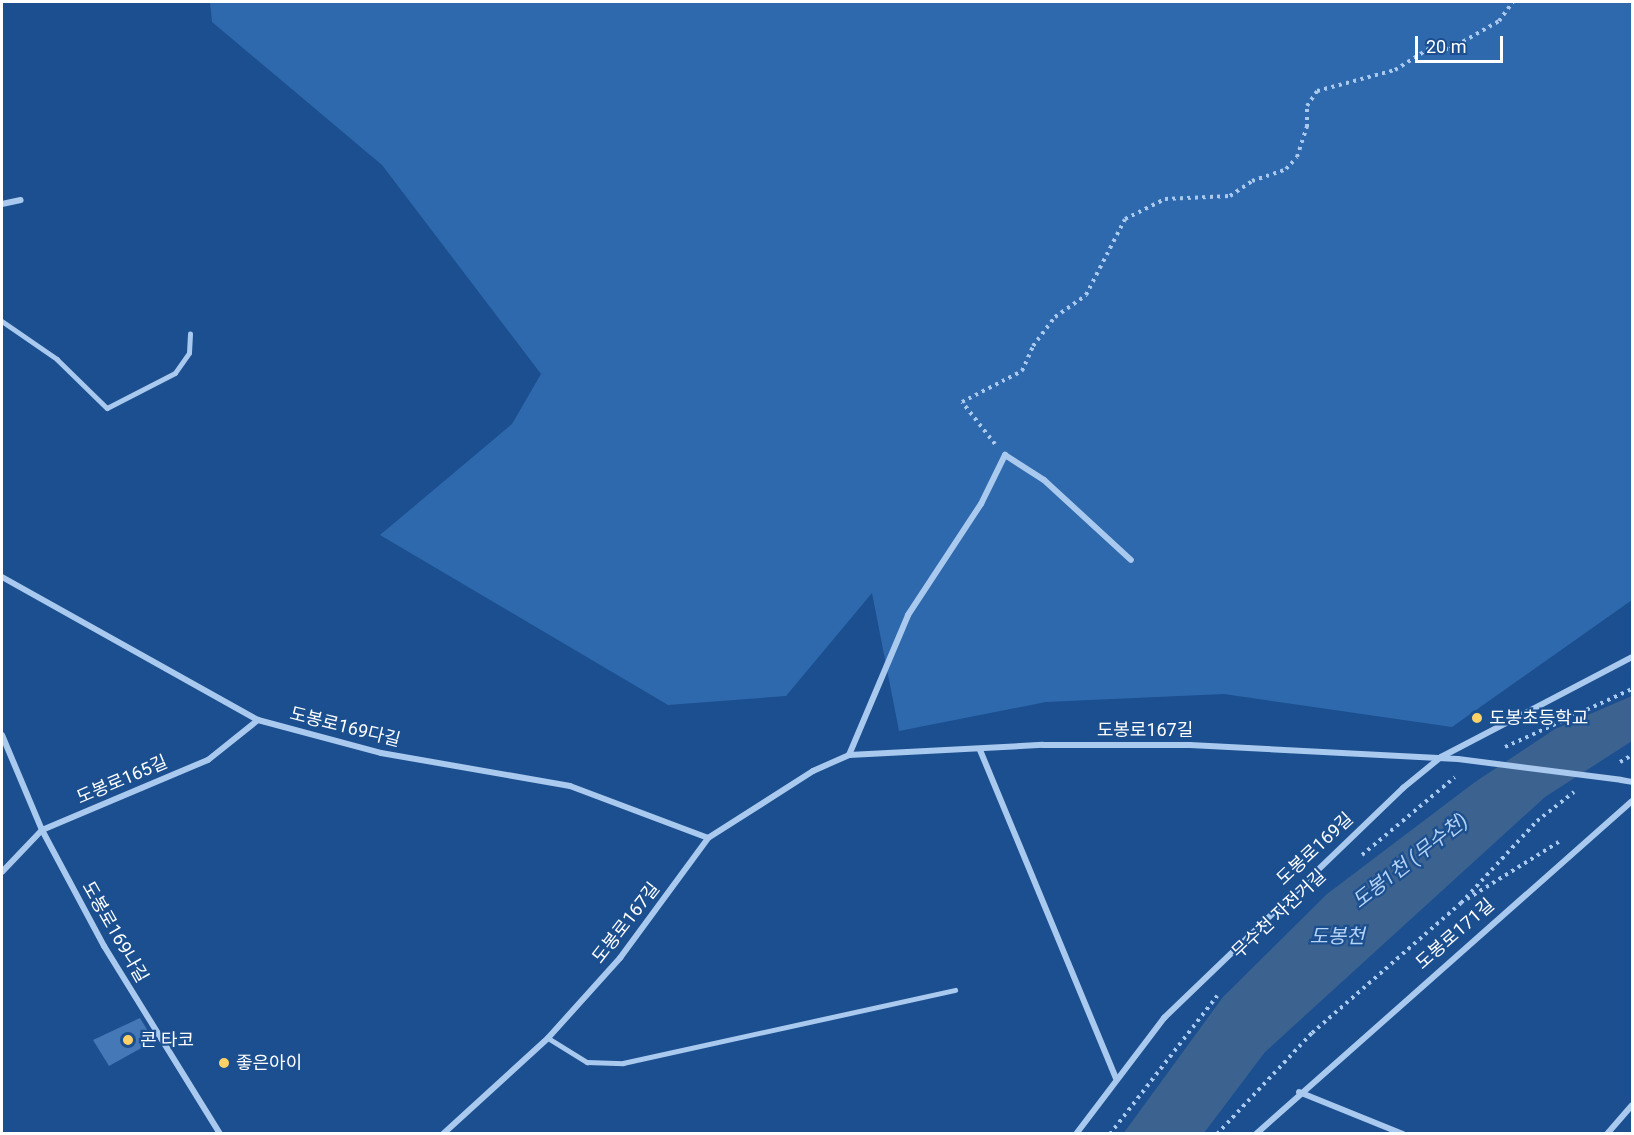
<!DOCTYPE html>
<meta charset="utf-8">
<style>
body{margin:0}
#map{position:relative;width:1634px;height:1135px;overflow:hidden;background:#1b4f8f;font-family:Roboto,"Noto Sans KR",sans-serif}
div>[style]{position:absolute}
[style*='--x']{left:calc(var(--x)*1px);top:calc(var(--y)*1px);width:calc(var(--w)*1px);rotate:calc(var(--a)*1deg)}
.green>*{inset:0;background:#2e69ad}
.water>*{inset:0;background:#3c6290}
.building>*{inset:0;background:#4478b7}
.path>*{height:4px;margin-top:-2px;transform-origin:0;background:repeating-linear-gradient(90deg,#a9c9ee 0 3px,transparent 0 7.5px)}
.service>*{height:4.5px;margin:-2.25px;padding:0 2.25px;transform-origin:2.25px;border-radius:2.25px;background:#a9c9ee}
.minor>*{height:6px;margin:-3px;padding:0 3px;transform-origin:3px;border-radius:3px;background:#a9c9ee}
.minor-bridge>*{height:6px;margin:-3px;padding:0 3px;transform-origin:3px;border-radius:3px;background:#a9c9ee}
.dots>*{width:16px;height:16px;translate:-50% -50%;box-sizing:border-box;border:3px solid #1b4f8f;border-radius:50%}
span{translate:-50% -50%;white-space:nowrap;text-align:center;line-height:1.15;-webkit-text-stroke:4.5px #1b4f8f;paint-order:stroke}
.poi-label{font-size:18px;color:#fff}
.left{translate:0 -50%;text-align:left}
.street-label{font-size:18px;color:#fff}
.water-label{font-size:20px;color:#b5d3f5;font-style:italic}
.frame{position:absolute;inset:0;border:3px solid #fff;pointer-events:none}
.scale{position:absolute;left:1415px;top:36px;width:88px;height:27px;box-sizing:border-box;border:3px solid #fff;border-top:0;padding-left:8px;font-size:18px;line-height:21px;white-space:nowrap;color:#fff;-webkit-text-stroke:4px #1b4f8f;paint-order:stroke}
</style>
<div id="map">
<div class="green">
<i style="clip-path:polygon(210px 2px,1632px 2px,1632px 600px,1452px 727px,1224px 694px,1046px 702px,899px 731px,872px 593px,786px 696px,668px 705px,380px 535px,512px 424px,541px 374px,382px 165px,212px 22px)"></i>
</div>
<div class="water">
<i style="clip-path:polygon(1632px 696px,1632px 741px,1545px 797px,1265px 1052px,1204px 1133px,1123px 1134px,1223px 997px,1327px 894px,1475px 782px,1555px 729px)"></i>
</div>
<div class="building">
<i style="clip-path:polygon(140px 1018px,154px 1041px,109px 1066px,93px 1040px)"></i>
</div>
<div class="path">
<i style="--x:995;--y:444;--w:53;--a:-128.2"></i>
<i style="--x:962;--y:402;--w:68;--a:-27.3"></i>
<i style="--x:1022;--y:371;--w:27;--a:-66"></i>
<i style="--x:1033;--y:346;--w:36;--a:-53"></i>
<i style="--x:1055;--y:317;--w:38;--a:-35"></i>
<i style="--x:1086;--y:295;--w:85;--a:-62.8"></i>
<i style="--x:1125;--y:219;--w:45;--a:-26.6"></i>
<i style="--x:1165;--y:199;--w:65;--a:-2.6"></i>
<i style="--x:1230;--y:196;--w:27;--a:-34"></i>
<i style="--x:1252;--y:181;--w:36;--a:-19"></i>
<i style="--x:1286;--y:169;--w:16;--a:-47"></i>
<i style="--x:1297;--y:157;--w:32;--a:-72"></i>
<i style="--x:1307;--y:127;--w:21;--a:-90"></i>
<i style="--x:1307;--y:106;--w:18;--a:-56"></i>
<i style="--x:1317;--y:91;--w:81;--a:-15.1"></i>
<i style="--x:1395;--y:70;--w:41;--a:-32.2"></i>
<i style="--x:1430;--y:48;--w:20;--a:3"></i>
<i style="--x:1450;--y:49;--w:56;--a:-29.7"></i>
<i style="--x:1499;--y:21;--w:24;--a:-54"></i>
<i style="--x:1505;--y:747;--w:140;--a:-24.5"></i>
<i style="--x:1620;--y:762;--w:14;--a:-30"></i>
<i style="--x:1362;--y:855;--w:121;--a:-40"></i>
<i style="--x:1467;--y:899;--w:110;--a:-31.9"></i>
<i style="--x:1110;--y:1134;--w:175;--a:-52.2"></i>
<i style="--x:1217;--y:1134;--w:139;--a:-46.8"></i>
<i style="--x:1312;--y:1033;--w:198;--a:-41.1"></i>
<i style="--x:1461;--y:903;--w:112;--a:-47.2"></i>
<i style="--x:1537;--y:821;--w:47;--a:-38.1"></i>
</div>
<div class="service">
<i style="--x:2;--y:321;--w:67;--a:34.6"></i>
<i style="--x:57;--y:359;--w:70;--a:44.4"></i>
<i style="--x:107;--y:408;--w:76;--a:-27.2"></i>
<i style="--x:175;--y:373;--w:24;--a:-55"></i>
<i style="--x:189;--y:353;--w:19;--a:-87"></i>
<i style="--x:548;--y:1038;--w:46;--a:31.6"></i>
<i style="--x:587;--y:1062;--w:36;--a:2"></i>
<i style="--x:623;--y:1063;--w:340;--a:-12.4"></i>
</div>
<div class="minor">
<i style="--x:2;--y:204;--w:19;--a:-12"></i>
<i style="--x:2;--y:577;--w:293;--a:29.2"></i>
<i style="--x:258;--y:720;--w:127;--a:15"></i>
<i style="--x:381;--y:753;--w:192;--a:9.9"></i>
<i style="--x:570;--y:786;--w:147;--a:20.6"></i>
<i style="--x:2;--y:735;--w:103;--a:67.2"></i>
<i style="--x:42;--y:830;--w:132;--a:61.9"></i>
<i style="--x:104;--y:946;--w:221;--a:58.3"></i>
<i style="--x:980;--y:750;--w:355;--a:67.5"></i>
<i style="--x:849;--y:755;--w:152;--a:-67.1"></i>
<i style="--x:908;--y:615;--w:133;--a:-56.7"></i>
<i style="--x:981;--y:504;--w:55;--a:-63.9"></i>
<i style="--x:1005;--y:455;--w:46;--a:32.7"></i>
<i style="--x:1044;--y:480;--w:118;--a:42.6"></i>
<i style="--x:1621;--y:780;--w:11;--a:10"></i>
<i style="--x:2;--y:872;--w:58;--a:-46.4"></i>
<i style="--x:42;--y:830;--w:180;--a:-22.9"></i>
<i style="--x:208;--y:760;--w:64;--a:-38.7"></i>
<i style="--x:1299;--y:1092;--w:112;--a:22"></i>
<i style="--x:443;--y:1134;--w:142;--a:-42.4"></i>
<i style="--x:548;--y:1038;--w:108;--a:-48"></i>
<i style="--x:620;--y:958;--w:149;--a:-53.7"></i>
<i style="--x:708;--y:838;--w:125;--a:-32.5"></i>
<i style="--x:813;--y:771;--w:39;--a:-24"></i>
<i style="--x:849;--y:755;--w:194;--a:-3"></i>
<i style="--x:1043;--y:745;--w:147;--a:0"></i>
<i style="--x:1190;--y:745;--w:268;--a:3"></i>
<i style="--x:1076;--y:1134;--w:146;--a:-52.8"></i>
<i style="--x:1164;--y:1018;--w:332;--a:-43.9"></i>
<i style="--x:1403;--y:788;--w:49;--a:-39.2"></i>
<i style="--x:1441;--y:757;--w:216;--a:-27.6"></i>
<i style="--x:1256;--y:1134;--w:502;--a:-41.53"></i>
<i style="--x:1607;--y:1134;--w:38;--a:-49"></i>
</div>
<div class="minor-bridge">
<i style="--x:1458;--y:759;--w:164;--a:7.3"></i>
</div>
<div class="dots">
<i style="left:1477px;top:718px;background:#ffd166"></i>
<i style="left:128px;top:1040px;background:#ffd166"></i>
<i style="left:224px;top:1063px;background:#ffd166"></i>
</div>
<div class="poi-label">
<span class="left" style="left:1489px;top:718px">도봉초등학교</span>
<span class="left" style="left:140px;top:1040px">콘 타코</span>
<span class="left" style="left:236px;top:1063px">좋은아이</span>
</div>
<div class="street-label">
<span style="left:345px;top:727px;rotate:14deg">도봉로169다길</span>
<span style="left:1145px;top:730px">도봉로167길</span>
<span style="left:122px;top:780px;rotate:-23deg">도봉로165길</span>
<span style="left:1315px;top:849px;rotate:-43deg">도봉로169길</span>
<span style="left:1279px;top:914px;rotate:-43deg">무수천 자전거길</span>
<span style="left:626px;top:923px;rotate:-52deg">도봉로167길</span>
<span style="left:115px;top:932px;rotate:60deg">도봉로169나길</span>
<span style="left:1455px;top:934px;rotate:-41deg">도봉로171길</span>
</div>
<div class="water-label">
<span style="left:1410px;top:861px;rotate:-38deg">도봉1천 (무수천)</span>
<span style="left:1337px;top:936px">도봉천</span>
</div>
<div class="frame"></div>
<div class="scale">20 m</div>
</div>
